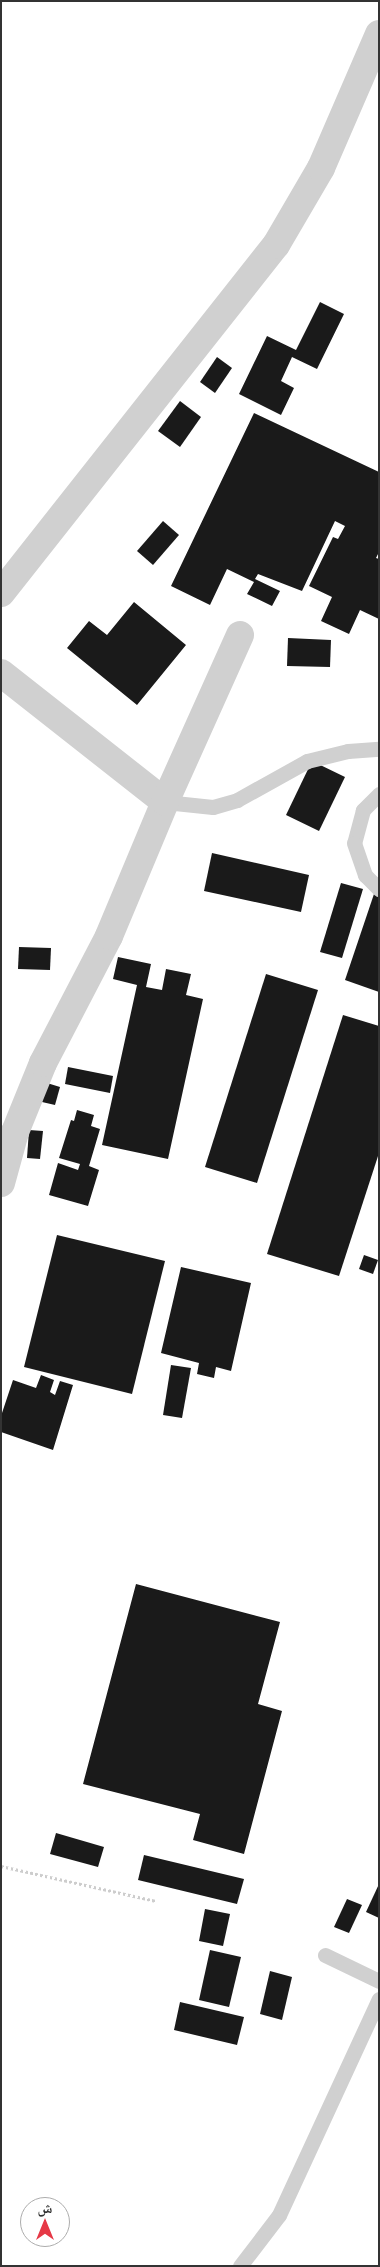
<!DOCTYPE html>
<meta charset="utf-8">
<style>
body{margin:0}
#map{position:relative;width:380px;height:2267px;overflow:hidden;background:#fff;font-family:"Exo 2","Noto Naskh Arabic",sans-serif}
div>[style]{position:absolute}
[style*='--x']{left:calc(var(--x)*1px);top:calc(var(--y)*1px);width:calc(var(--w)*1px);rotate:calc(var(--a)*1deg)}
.building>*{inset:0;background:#1a1a1a}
.path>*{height:3px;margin-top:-1.5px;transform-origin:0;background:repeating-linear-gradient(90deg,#cdcdcd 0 2.5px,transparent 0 5px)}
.service>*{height:15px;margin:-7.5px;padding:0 7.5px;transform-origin:7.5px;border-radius:7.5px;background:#d0d0d0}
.minor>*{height:28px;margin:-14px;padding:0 14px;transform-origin:14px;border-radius:14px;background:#d0d0d0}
span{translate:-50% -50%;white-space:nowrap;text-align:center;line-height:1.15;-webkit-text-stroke:5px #fff;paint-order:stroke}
.frame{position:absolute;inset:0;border:2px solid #333;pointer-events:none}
.north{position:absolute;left:20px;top:2197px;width:50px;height:50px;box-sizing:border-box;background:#fff;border:1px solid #adadad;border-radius:50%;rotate:0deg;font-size:14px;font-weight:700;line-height:20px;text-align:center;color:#333}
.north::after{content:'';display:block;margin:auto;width:18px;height:22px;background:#e63946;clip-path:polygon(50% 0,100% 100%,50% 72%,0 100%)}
</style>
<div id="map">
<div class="building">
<i style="clip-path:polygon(320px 302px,344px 314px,317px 369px,292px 357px,281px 381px,294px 388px,281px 415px,239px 394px,267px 336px,296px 350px)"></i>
<i style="clip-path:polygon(217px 357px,232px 368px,215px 393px,200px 382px)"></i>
<i style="clip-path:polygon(180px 401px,201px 417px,180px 447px,158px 431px)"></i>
<i style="clip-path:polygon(254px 413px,379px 472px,379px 552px,376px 558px,379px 559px,379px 619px,360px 610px,349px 634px,321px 621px,332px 597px,309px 586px,333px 537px,338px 539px,345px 526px,335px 521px,302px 591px,258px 574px,255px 579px,280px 591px,272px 606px,247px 594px,254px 582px,227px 569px,210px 605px,171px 586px)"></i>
<i style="clip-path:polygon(163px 521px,179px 535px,153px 565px,137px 551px)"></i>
<i style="clip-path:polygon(134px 602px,186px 645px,137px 705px,67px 648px,89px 621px,107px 635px)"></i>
<i style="clip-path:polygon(288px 638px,331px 640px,330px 667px,287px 666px)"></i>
<i style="clip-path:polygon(312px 761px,345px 777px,319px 831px,286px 815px)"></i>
<i style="clip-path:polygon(212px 853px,309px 875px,301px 912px,204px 891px)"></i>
<i style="clip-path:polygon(341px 883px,363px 889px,342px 958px,320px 952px)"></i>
<i style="clip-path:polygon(375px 891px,379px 892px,379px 992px,345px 980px)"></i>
<i style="clip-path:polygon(19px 947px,51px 948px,50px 970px,18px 969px)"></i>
<i style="clip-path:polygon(118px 957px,151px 964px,146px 987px,162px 990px,166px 969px,191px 974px,186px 995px,203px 999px,168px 1159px,102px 1145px,137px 985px,113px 979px)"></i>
<i style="clip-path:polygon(266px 974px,318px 990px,257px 1183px,205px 1167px)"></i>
<i style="clip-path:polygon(343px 1015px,379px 1026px,379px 1153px,339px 1276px,267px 1254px)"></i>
<i style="clip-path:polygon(68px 1067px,113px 1076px,110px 1093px,65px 1084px)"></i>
<i style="clip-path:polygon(47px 1083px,60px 1087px,55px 1105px,42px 1102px)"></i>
<i style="clip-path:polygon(77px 1110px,94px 1115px,91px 1126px,100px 1129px,89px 1166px,99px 1170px,88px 1206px,49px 1195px,58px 1163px,78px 1170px,80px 1164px,59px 1158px,71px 1120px,74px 1121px)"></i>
<i style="clip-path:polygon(29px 1130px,43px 1131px,40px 1159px,27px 1158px)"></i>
<i style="clip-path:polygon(57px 1235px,165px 1261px,132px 1394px,24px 1367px)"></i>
<i style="clip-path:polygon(364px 1255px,378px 1260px,373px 1274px,359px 1269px)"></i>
<i style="clip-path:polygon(181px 1267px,251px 1283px,231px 1371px,216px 1367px,214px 1378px,197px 1374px,199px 1363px,161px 1353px)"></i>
<i style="clip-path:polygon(171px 1365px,191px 1368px,182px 1418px,163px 1415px)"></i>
<i style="clip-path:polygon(41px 1375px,54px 1380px,50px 1392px,55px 1395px,60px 1381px,73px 1385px,53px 1450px,1px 1432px,1px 1416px,13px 1380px,36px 1388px)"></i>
<i style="clip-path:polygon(136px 1584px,280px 1622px,258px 1704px,282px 1711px,244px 1854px,193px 1840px,200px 1814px,83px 1784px)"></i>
<i style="clip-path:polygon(56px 1833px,104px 1847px,98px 1867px,50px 1854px)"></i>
<i style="clip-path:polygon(144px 1855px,244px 1879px,237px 1904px,138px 1880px)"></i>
<i style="clip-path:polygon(379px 1884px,379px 1918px,366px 1912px)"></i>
<i style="clip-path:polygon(347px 1899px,362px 1905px,349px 1933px,334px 1927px)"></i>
<i style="clip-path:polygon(205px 1909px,230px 1914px,223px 1946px,199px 1941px)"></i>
<i style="clip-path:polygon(210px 1950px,241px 1957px,229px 2007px,199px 2000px)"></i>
<i style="clip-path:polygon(270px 1971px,292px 1977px,282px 2020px,260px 2014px)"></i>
<i style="clip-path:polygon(180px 2002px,244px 2017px,237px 2045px,174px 2030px)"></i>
</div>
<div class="path">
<i style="--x:1;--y:1866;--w:159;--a:12.7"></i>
</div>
<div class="service">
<i style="--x:379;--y:794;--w:23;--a:135"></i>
<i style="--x:363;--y:810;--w:34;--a:105"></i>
<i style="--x:354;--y:843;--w:34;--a:71"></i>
<i style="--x:365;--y:875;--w:20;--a:45"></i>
<i style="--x:165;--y:802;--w:48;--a:5.9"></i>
<i style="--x:213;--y:807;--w:25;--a:-16"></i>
<i style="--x:237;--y:800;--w:80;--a:-29.1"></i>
<i style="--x:307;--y:761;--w:42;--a:-13.7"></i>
<i style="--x:348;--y:751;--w:31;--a:-4"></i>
<i style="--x:325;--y:1955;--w:60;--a:25.7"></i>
<i style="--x:240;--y:2266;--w:64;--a:-52.6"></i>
<i style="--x:279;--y:2215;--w:238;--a:-65.2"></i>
</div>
<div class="minor">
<i style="--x:1;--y:593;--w:444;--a:-51.7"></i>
<i style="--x:276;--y:245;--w:89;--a:-59.7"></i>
<i style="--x:321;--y:168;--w:146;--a:-66.6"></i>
<i style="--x:1;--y:673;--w:209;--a:38.2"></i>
<i style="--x:1;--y:1183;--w:53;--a:-74.6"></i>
<i style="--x:15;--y:1132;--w:74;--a:-67.9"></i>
<i style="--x:43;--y:1063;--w:143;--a:-62.5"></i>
<i style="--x:109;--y:936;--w:145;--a:-67.3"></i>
<i style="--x:165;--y:802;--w:183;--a:-65.8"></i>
</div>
<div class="frame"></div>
<div class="north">ش</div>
</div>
